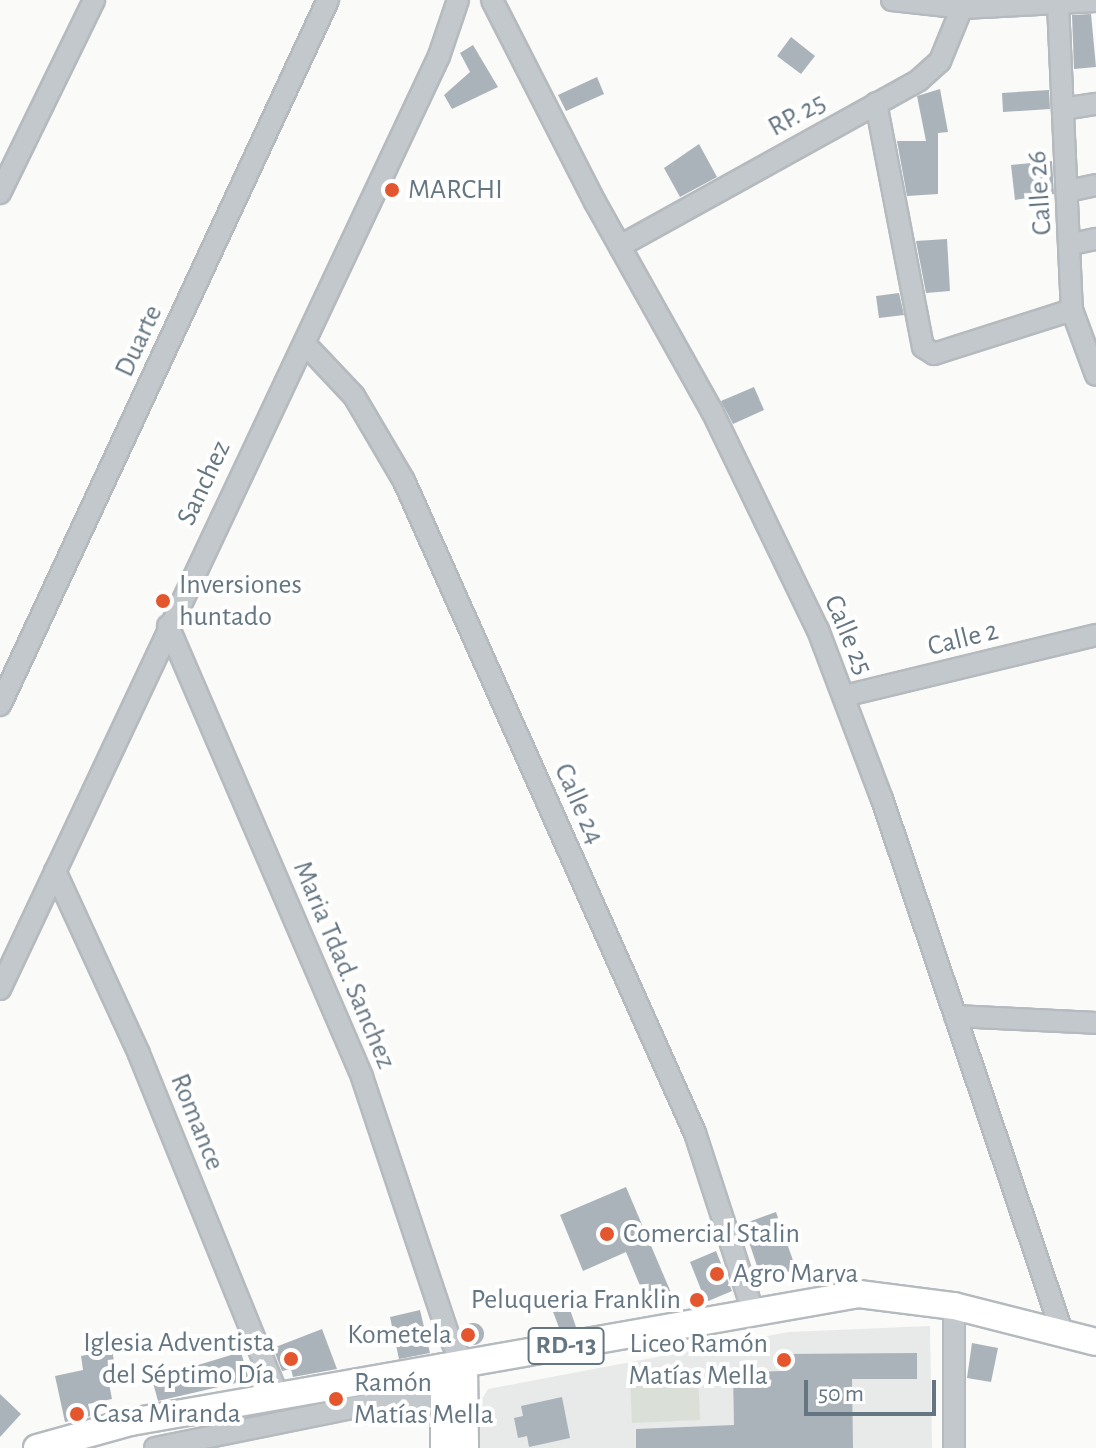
<!DOCTYPE html>
<meta charset="utf-8">
<style>
body{margin:0}
#map{position:relative;width:1096px;height:1448px;overflow:hidden;background:#fafaf8;font-family:"Alegreya Sans",sans-serif}
div>[style]{position:absolute}
[style*='--x']{left:calc(var(--x)*1px);top:calc(var(--y)*1px);width:calc(var(--w)*1px);rotate:calc(var(--a)*1deg)}
.built>*{inset:0;background:#e8e9e9}
.green>*{inset:0;background:#dadfd7}
.building>*{inset:0;background:#aab3b9}
.round{border-radius:50%}
.roads{filter:drop-shadow(2px 0 #b5babe) drop-shadow(-2px 0 #b5babe) drop-shadow(0 2px #b5babe) drop-shadow(0 -2px #b5babe)}
.minor>*{height:20px;margin:-10px;padding:0 10px;transform-origin:10px;border-radius:10px;background:#c3c8cc}
.major>*{height:26px;margin:-13px;padding:0 13px;transform-origin:13px;border-radius:13px;background:#fff}
.dots>*{width:22px;height:22px;translate:-50% -50%;box-sizing:border-box;border:4px solid #fff;border-radius:50%}
span{translate:-50% -50%;white-space:nowrap;text-align:center;line-height:1.15;-webkit-text-stroke:8px #fff;paint-order:stroke}
.shield-label span{padding:2px 6px;background:#fff;border:2px solid;border-radius:6px;-webkit-text-stroke-width:0}
.shield-label{font-size:26px;color:#657683;font-weight:700}
.street-label{font-size:28px;color:#657683}
.poi-label{font-size:28px;color:#657683}
.left{translate:0 -50%;text-align:left}
.right{translate:-100% -50%;text-align:right}
.scale{position:absolute;left:804px;top:1380px;width:132px;height:36px;box-sizing:border-box;border:4px solid #657683;border-top:0;padding-left:10px;font-size:24px;line-height:28px;white-space:nowrap;color:#657683;-webkit-text-stroke:6px #fff;paint-order:stroke}
</style>
<div id="map">
<div class="built">
<i style="clip-path:polygon(930px 1326px,932px 1448px,475px 1448px,475px 1411px,488px 1389px,789px 1332px)"></i>
</div>
<div class="green">
<i style="clip-path:polygon(698px 1376px,700px 1420px,632px 1423px,630px 1379px)"></i>
</div>
<div class="building">
<i style="clip-path:polygon(1091px 14px,1096px 67px,1074px 69px,1072px 15px)"></i>
<i style="clip-path:polygon(791px 37px,815px 56px,801px 74px,777px 56px)"></i>
<i style="clip-path:polygon(473px 45px,498px 87px,452px 109px,444px 95px,470px 72px,460px 53px)"></i>
<i style="clip-path:polygon(597px 77px,604px 94px,566px 111px,558px 95px)"></i>
<i style="clip-path:polygon(940px 89px,948px 132px,938px 133px,938px 194px,907px 196px,897px 141px,926px 141px,917px 96px)"></i>
<i style="clip-path:polygon(1049px 90px,1050px 109px,1003px 112px,1002px 93px)"></i>
<i style="clip-path:polygon(699px 144px,717px 177px,680px 197px,664px 168px)"></i>
<i style="clip-path:polygon(1052px 161px,1054px 194px,1015px 200px,1011px 165px)"></i>
<i style="clip-path:polygon(947px 239px,950px 291px,926px 293px,916px 241px)"></i>
<i style="clip-path:polygon(899px 293px,904px 315px,879px 318px,876px 296px)"></i>
<i style="clip-path:polygon(754px 387px,764px 410px,733px 424px,721px 401px)"></i>
<i style="clip-path:polygon(626px 1187px,672px 1295px,648px 1305px,626px 1252px,583px 1271px,560px 1215px)"></i>
<i style="clip-path:polygon(776px 1212px,796px 1269px,762px 1281px,743px 1224px)"></i>
<i style="clip-path:polygon(716px 1251px,732px 1291px,706px 1302px,690px 1262px)"></i>
<i style="clip-path:polygon(566px 1298px,576px 1327px,560px 1330px,550px 1304px)"></i>
<i style="clip-path:polygon(420px 1310px,430px 1353px,399px 1359px,390px 1317px)"></i>
<i class="round" style="left:462px;top:1323px;width:22px;height:22px"></i>
<i style="clip-path:polygon(322px 1329px,337px 1369px,293px 1377px,291px 1369px,282px 1371px,273px 1348px)"></i>
<i style="clip-path:polygon(972px 1343px,998px 1348px,991px 1382px,967px 1378px)"></i>
<i style="clip-path:polygon(112px 1350px,117px 1377px,108px 1378px,112px 1399px,88px 1404px,91px 1416px,65px 1422px,55px 1376px,83px 1370px,81px 1356px)"></i>
<i style="clip-path:polygon(241px 1352px,249px 1380px,158px 1401px,152px 1379px)"></i>
<i style="clip-path:polygon(917px 1353px,917px 1379px,852px 1379px,853px 1448px,636px 1448px,636px 1429px,734px 1425px,733px 1373px,782px 1371px,781px 1354px)"></i>
<i style="clip-path:polygon(0 1394px,21px 1414px,0 1437px)"></i>
<i style="clip-path:polygon(562px 1397px,570px 1438px,529px 1447px,527px 1436px,518px 1438px,514px 1418px,523px 1416px,521px 1406px)"></i>
</div>
<div class="roads">
<div class="minor">
<i style="--x:492;--y:0;--w:227;--a:63"></i>
<i style="--x:595;--y:202;--w:240;--a:60.8"></i>
<i style="--x:712;--y:411;--w:243;--a:64.2"></i>
<i style="--x:818;--y:630;--w:181;--a:69.3"></i>
<i style="--x:882;--y:799;--w:563;--a:71.34"></i>
<i style="--x:892;--y:0;--w:71;--a:6.4"></i>
<i style="--x:963;--y:8;--w:133;--a:-3"></i>
<i style="--x:1058;--y:4;--w:306;--a:87.4"></i>
<i style="--x:1072;--y:310;--w:69;--a:69.7"></i>
<i style="--x:876;--y:103;--w:248;--a:79.1"></i>
<i style="--x:923;--y:347;--w:13;--a:32"></i>
<i style="--x:934;--y:354;--w:145;--a:-17.7"></i>
<i style="--x:1063;--y:109;--w:33;--a:-9"></i>
<i style="--x:1068;--y:191;--w:29;--a:-12"></i>
<i style="--x:0;--y:193;--w:215;--a:-64"></i>
<i style="--x:1072;--y:244;--w:25;--a:-12"></i>
<i style="--x:620;--y:246;--w:342;--a:-29"></i>
<i style="--x:919;--y:80;--w:28;--a:-42"></i>
<i style="--x:940;--y:61;--w:66;--a:-67.7"></i>
<i style="--x:305;--y:344;--w:71;--a:46.7"></i>
<i style="--x:354;--y:396;--w:99;--a:59.5"></i>
<i style="--x:404;--y:481;--w:714;--a:65.95"></i>
<i style="--x:695;--y:1133;--w:188;--a:72"></i>
<i style="--x:168;--y:626;--w:491;--a:66.7"></i>
<i style="--x:362;--y:1077;--w:271;--a:71.5"></i>
<i style="--x:448;--y:1334;--w:35;--a:63"></i>
<i style="--x:844;--y:696;--w:259;--a:-13.6"></i>
<i style="--x:0;--y:705;--w:778;--a:-65.05"></i>
<i style="--x:55;--y:871;--w:201;--a:65.3"></i>
<i style="--x:139;--y:1054;--w:371;--a:67.9"></i>
<i style="--x:0;--y:989;--w:1031;--a:-64.8"></i>
<i style="--x:439;--y:56;--w:59;--a:-71.3"></i>
<i style="--x:955;--y:1016;--w:141;--a:2.8"></i>
<i style="--x:155;--y:1448;--w:220;--a:-11.5"></i>
<i style="--x:371;--y:1404;--w:73;--a:-6.3"></i>
<i style="--x:444;--y:1396;--w:14;--a:34"></i>
<i style="--x:954;--y:1448;--w:142;--a:-90"></i>
</div>
<div class="major">
<i style="--x:464;--y:1365;--w:83;--a:89.3"></i>
<i style="--x:444;--y:1367;--w:81;--a:90"></i>
<i style="--x:37;--y:1448;--w:98;--a:-15.5"></i>
<i style="--x:131;--y:1422;--w:739;--a:-9.97"></i>
<i style="--x:859;--y:1294;--w:96;--a:7.2"></i>
<i style="--x:954;--y:1306;--w:146;--a:14.2"></i>
</div>
</div>
<div class="dots">
<i style="left:392px;top:190px;background:#e4572e"></i>
<i style="left:163px;top:601px;background:#e4572e"></i>
<i style="left:607px;top:1234px;background:#e4572e"></i>
<i style="left:717px;top:1274px;background:#e4572e"></i>
<i style="left:697px;top:1300px;background:#e4572e"></i>
<i style="left:468px;top:1335px;background:#e4572e"></i>
<i style="left:291px;top:1359px;background:#e4572e"></i>
<i style="left:784px;top:1360px;background:#e4572e"></i>
<i style="left:336px;top:1399px;background:#e4572e"></i>
<i style="left:77px;top:1414px;background:#e4572e"></i>
</div>
<div class="shield-label">
<span style="left:566px;top:1346px">RD-13</span>
</div>
<div class="street-label">
<span style="left:797px;top:115px;rotate:-29deg">RP. 25</span>
<span style="left:1040px;top:193px;rotate:-94deg">Calle 26</span>
<span style="left:139px;top:341px;rotate:-65deg">Duarte</span>
<span style="left:204px;top:483px;rotate:-65deg">Sanchez</span>
<span style="left:848px;top:635px;rotate:67deg">Calle 25</span>
<span style="left:963px;top:639px;rotate:-14deg">Calle 2</span>
<span style="left:579px;top:804px;rotate:66deg">Calle 24</span>
<span style="left:344px;top:965px;rotate:67deg">Maria Tdad. Sanchez</span>
<span style="left:197px;top:1122px;rotate:68deg">Romance</span>
</div>
<div class="poi-label">
<span class="left" style="left:408px;top:190px">MARCHI</span>
<span class="left" style="left:179px;top:601px">Inversiones<br>huntado</span>
<span class="left" style="left:623px;top:1234px">Comercial Stalin</span>
<span class="left" style="left:733px;top:1274px">Agro Marva</span>
<span class="right" style="left:681px;top:1300px">Peluqueria Franklin</span>
<span class="right" style="left:452px;top:1335px">Kometela</span>
<span class="right" style="left:275px;top:1359px">Iglesia Adventista<br>del Séptimo Día</span>
<span class="right" style="left:768px;top:1360px">Liceo Ramón<br>Matías Mella</span>
<span class="left" style="left:354px;top:1399px">Ramón<br>Matías Mella</span>
<span class="left" style="left:93px;top:1414px">Casa Miranda</span>
</div>
<div class="scale">50 m</div>
</div>
